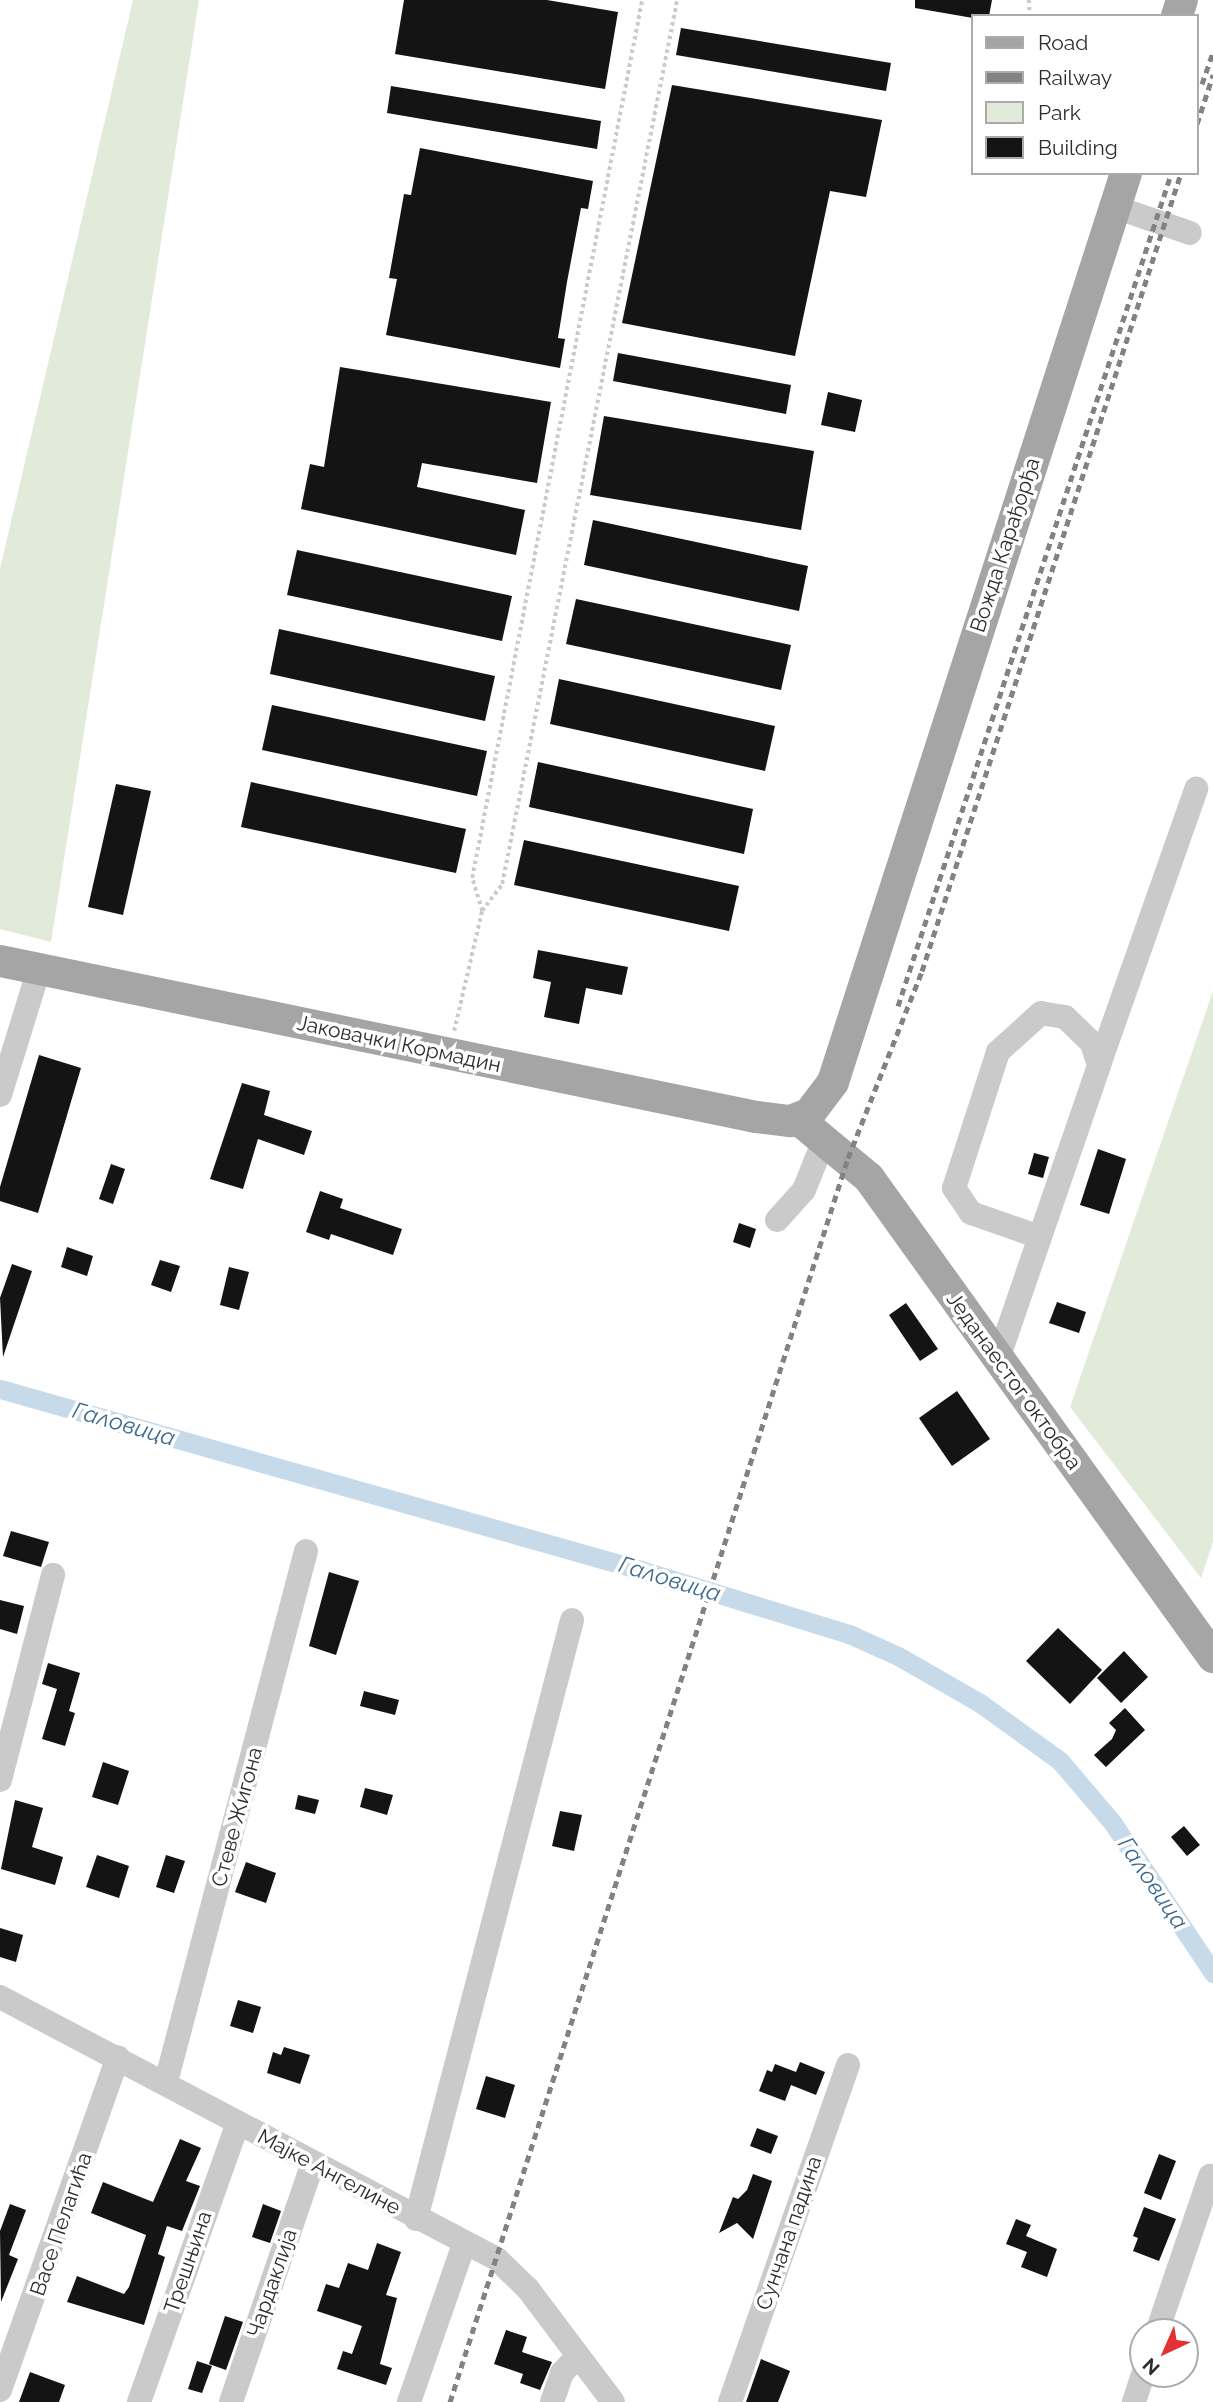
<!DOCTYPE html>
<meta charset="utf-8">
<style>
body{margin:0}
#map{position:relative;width:1213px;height:2402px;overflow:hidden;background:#fff;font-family:Raleway,sans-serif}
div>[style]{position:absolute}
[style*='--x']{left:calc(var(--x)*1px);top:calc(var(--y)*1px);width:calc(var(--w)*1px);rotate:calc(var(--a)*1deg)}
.green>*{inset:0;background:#e2eada}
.canal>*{height:19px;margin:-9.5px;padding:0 9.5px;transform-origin:9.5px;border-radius:9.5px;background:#c6daea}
.building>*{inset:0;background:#141414}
.path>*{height:3.5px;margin-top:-1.75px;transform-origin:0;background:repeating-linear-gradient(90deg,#cacaca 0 3.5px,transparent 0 7px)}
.minor>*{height:24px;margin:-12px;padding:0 12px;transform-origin:12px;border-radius:12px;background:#cacaca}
.major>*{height:32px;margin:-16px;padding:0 16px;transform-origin:16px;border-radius:16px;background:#a5a5a5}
.rail>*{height:5px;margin-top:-2.5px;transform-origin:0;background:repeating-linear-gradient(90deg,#828282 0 7px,transparent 0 12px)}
span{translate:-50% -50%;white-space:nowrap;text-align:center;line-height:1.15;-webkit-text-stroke:7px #fff;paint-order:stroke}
.street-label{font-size:21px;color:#2d2d2d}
.water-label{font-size:23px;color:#3c698e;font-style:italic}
.legend{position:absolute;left:971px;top:14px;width:228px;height:161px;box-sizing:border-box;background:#fff;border:2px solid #ababab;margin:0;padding:9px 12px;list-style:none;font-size:21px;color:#2d2d2d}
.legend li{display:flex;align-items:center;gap:14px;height:35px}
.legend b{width:35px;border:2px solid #ababab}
.north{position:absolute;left:1129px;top:2318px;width:70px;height:70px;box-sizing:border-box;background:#fff;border:2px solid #ababab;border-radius:50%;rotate:224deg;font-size:19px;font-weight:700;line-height:28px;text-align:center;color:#2d2d2d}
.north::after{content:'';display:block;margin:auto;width:24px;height:32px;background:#e33031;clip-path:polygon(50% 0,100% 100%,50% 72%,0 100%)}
</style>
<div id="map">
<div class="green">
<i style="clip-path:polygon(133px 0,199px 0,51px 942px,0 929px,0 569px)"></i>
<i style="clip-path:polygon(1213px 991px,1213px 1542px,1201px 1578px,1070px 1407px)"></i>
</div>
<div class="canal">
<i style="--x:0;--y:1389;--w:666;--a:15.77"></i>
<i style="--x:641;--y:1570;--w:218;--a:17.1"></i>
<i style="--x:849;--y:1634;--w:54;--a:24.2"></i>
<i style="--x:898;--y:1656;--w:95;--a:29.8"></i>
<i style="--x:980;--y:1703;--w:99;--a:35.9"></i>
<i style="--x:1060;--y:1761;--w:80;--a:49.6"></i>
<i style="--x:1112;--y:1822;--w:182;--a:56.2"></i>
</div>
<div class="building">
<i style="clip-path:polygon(404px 0,547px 0,618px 12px,605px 89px,395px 54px)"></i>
<i style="clip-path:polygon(915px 0,992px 0,989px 16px,973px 18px,915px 8px)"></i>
<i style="clip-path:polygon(681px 28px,891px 63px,886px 91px,676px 55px)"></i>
<i style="clip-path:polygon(672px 85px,882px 120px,866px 197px,830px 191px,795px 356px,622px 323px)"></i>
<i style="clip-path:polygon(391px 86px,601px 121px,597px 149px,387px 113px)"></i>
<i style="clip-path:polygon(420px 148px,593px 181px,588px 209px,581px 208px,567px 282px,558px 338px,565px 339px,560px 368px,386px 335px,397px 279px,389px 278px,404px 194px,411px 195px)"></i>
<i style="clip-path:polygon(618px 353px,791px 385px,786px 414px,613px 381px)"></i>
<i style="clip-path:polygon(340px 367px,551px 402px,537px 483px,422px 463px,417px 487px,525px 510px,516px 555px,301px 509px,310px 464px,324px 467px)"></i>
<i style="clip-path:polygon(828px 392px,862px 400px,855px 432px,821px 425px)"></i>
<i style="clip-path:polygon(604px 416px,814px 451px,801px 530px,590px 495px)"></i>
<i style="clip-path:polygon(593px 520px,808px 566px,799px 611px,584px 565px)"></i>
<i style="clip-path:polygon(297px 550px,512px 596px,502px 641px,287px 595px)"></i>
<i style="clip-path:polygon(576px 599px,791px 645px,781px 690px,566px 644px)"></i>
<i style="clip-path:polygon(279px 629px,495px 676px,485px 721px,270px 674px)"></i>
<i style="clip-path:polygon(559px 679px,775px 726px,765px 771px,550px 724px)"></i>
<i style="clip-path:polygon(272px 705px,487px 751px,477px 796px,262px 750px)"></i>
<i style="clip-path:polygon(538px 762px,753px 809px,744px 854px,529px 807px)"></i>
<i style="clip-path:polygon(251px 782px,466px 829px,456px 873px,241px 827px)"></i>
<i style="clip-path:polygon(116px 784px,151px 791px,123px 915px,88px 907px)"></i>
<i style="clip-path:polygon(524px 840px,739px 886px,729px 931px,514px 885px)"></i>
<i style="clip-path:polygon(538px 950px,628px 967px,622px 995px,586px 988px,579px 1024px,544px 1017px,551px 982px,533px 978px)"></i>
<i style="clip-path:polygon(39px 1055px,81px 1068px,38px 1213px,0 1201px,0 1187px)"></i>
<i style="clip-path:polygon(242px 1083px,270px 1091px,264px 1115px,312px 1131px,304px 1155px,258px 1139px,243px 1189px,210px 1179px)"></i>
<i style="clip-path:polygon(1098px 1149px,1126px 1159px,1109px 1214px,1080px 1205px)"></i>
<i style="clip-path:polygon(1034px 1153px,1049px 1157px,1043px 1178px,1028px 1174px)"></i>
<i style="clip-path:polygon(111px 1164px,125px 1169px,113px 1204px,99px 1199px)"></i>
<i style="clip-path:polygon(320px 1191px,343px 1199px,340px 1208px,402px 1229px,393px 1255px,331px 1234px,329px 1240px,306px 1232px)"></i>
<i style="clip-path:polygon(739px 1223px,756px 1229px,750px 1248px,733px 1242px)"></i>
<i style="clip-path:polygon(67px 1247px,93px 1256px,87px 1276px,61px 1267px)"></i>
<i style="clip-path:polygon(160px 1260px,180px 1266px,171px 1292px,151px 1285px)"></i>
<i style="clip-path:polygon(12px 1264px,32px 1271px,3px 1357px,0 1298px)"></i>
<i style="clip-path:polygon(229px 1267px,249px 1272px,239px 1310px,220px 1305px)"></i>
<i style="clip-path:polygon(1057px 1302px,1086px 1312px,1079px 1333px,1049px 1323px)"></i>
<i style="clip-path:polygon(906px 1303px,938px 1349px,920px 1361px,889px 1315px)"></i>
<i style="clip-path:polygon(957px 1391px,990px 1439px,952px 1466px,919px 1418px)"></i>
<i style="clip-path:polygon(11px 1531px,49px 1542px,41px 1567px,3px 1556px)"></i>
<i style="clip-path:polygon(329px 1572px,359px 1581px,336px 1655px,309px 1646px)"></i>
<i style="clip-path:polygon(0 1600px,24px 1606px,17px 1634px,0 1629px)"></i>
<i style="clip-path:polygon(1058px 1628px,1102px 1670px,1070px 1704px,1026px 1661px)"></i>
<i style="clip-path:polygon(1124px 1651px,1148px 1677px,1121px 1703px,1097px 1678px)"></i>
<i style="clip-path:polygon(48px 1663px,80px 1673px,69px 1711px,75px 1713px,65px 1746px,42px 1739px,57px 1689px,42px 1684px)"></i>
<i style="clip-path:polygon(364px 1691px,399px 1700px,395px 1715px,360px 1706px)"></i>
<i style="clip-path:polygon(1125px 1708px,1145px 1730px,1106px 1767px,1094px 1755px,1112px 1739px,1116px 1730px,1109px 1723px)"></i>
<i style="clip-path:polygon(103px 1762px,129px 1771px,118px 1805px,92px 1797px)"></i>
<i style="clip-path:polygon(365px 1788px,393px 1795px,387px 1815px,360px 1807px)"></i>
<i style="clip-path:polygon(298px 1795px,319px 1800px,315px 1814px,295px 1809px)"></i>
<i style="clip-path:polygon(15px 1800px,43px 1808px,32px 1847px,63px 1857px,55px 1885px,1px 1869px)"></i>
<i style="clip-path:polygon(560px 1811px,582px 1815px,574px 1851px,552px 1846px)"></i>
<i style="clip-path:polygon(1184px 1826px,1200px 1845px,1187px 1856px,1171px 1837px)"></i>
<i style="clip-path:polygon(97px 1855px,129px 1866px,119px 1898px,86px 1887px)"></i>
<i style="clip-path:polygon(166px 1855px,185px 1861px,174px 1893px,156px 1887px)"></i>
<i style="clip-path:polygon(246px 1862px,276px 1873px,266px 1903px,235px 1892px)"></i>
<i style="clip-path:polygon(0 1928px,23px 1935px,16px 1962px,0 1957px)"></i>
<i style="clip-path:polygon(238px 2000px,261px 2007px,253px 2033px,230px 2026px)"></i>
<i style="clip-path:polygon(284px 2047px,310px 2055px,300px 2084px,267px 2073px,273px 2052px,281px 2055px)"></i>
<i style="clip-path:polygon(800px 2062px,825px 2072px,816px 2095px,791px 2085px,785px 2101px,759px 2091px,767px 2070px,772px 2072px,775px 2064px,796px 2072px)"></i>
<i style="clip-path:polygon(486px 2076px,515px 2085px,505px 2118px,476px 2109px)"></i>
<i style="clip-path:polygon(757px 2128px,778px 2136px,771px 2154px,750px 2146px)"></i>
<i style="clip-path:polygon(180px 2139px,201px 2148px,186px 2181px,200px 2186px,182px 2231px,167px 2226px,158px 2254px,165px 2257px,144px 2325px,67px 2302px,77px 2276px,124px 2294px,129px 2287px,146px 2235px,91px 2213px,103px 2182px,153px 2202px)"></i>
<i style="clip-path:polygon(1159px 2154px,1176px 2161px,1161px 2200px,1144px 2193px)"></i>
<i style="clip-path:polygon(753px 2174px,772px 2181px,753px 2239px,737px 2223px,719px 2233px,733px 2197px,738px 2199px,747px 2190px)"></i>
<i style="clip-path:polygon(10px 2204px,26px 2210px,9px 2255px,18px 2259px,1px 2302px,0 2231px)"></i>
<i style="clip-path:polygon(263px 2204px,281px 2211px,270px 2243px,252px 2237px)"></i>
<i style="clip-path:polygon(1144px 2207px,1176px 2219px,1159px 2261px,1133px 2251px,1138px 2238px,1133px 2236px)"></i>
<i style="clip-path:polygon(1016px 2219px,1031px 2225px,1026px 2236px,1057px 2249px,1047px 2277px,1021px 2267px,1027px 2252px,1006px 2244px)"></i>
<i style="clip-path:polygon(377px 2243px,401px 2252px,386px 2295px,397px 2298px,380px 2364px,392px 2368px,386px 2385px,337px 2369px,343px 2351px,352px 2354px,362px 2326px,317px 2311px,326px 2284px,339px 2288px,348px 2263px,368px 2270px)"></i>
<i style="clip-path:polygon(225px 2316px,243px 2322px,226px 2370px,209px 2364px)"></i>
<i style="clip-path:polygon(506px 2330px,527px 2337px,522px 2352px,552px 2362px,540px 2390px,520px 2383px,523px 2374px,494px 2364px)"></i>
<i style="clip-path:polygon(761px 2359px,790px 2371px,778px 2402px,746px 2402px)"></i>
<i style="clip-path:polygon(197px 2361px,212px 2366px,202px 2393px,188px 2389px)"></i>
<i style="clip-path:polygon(30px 2372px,65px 2385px,59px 2402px,19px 2402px)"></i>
</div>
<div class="path">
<i style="--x:1029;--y:0;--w:16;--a:86"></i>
<i style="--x:482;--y:911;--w:34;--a:-107"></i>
<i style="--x:472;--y:878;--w:894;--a:-79.04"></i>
<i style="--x:454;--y:1031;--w:123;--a:-76.9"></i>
<i style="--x:482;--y:911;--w:34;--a:-53"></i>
<i style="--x:502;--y:884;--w:901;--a:-78.8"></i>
</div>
<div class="minor">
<i style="--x:1115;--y:207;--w:79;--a:19.1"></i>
<i style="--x:1099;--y:1065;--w:293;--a:-70.6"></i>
<i style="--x:0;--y:1095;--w:132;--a:-72.8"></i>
<i style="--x:777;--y:1220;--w:40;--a:-48"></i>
<i style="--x:804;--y:1190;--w:54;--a:-68.2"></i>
<i style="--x:998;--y:1359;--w:311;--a:-71"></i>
<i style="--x:1099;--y:1065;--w:23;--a:-108"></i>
<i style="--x:1092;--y:1043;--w:37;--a:-136"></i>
<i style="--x:1065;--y:1017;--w:24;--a:-171"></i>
<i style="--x:1041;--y:1013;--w:58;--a:137.8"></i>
<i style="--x:998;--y:1052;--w:143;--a:107.9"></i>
<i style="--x:954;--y:1188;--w:30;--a:56"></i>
<i style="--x:971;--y:1213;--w:73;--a:19.2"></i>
<i style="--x:0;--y:1780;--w:212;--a:-75.5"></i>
<i style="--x:0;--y:1997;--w:562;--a:27.8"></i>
<i style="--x:497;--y:2259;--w:43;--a:44.1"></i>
<i style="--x:528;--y:2289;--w:141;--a:53"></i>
<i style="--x:166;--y:2082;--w:549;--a:-75.23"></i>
<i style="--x:416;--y:2219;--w:619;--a:-75.4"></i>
<i style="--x:1157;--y:2332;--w:165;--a:-71.2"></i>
<i style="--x:0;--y:2390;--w:353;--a:-70.5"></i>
<i style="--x:139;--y:2402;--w:296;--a:-70.5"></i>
<i style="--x:231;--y:2402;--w:253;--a:-71.1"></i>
<i style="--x:409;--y:2402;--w:167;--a:-70.8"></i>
<i style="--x:552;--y:2402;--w:31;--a:-71"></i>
<i style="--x:562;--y:2373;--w:23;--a:-47"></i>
<i style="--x:730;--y:2402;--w:357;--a:-70.7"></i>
<i style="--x:1134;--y:2402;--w:29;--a:-72"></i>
</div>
<div class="major">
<i style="--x:1177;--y:16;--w:17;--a:-73"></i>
<i style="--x:0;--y:961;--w:772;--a:11.66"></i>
<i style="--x:756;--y:1117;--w:34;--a:7"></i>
<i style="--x:790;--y:1121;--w:20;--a:-20"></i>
<i style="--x:809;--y:1114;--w:40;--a:-53"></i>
<i style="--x:833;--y:1082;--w:955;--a:-72.13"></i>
<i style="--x:798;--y:1119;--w:92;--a:39.7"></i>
<i style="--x:869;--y:1178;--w:590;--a:54.32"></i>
</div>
<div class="rail">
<i style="--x:1202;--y:84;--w:34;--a:-71"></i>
<i style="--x:1197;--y:124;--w:52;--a:-71.9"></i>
<i style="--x:898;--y:1006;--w:876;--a:-71.83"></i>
<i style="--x:450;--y:2402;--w:1306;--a:-72.26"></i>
<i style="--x:848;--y:1158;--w:201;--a:-68.4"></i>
<i style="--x:922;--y:971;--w:839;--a:-72.02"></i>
</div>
<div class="street-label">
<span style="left:1005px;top:545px;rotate:-72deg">Вожда Карађорђа</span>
<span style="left:399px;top:1044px;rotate:12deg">Јаковачки Кормадин</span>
<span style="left:1014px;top:1381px;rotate:54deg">Једанаестог октобра</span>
<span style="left:237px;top:1817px;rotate:-75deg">Стеве Жигона</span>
<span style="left:329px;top:2172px;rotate:28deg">Мајке Ангелине</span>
<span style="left:61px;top:2224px;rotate:-71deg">Васе Пелагића</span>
<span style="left:789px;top:2233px;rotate:-71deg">Сунчана падина</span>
<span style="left:188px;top:2262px;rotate:-71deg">Трешњина</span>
<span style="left:272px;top:2283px;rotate:-71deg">Чардаклија</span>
</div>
<div class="water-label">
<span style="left:124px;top:1424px;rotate:16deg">Галовица</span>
<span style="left:670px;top:1579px;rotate:17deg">Галовица</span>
<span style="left:1153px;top:1883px;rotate:56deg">Галовица</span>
</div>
<ul class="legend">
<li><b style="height:9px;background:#a5a5a5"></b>Road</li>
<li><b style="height:9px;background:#828282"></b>Railway</li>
<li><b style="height:19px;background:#e2eada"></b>Park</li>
<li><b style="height:19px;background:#141414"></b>Building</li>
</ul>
<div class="north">N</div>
</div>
